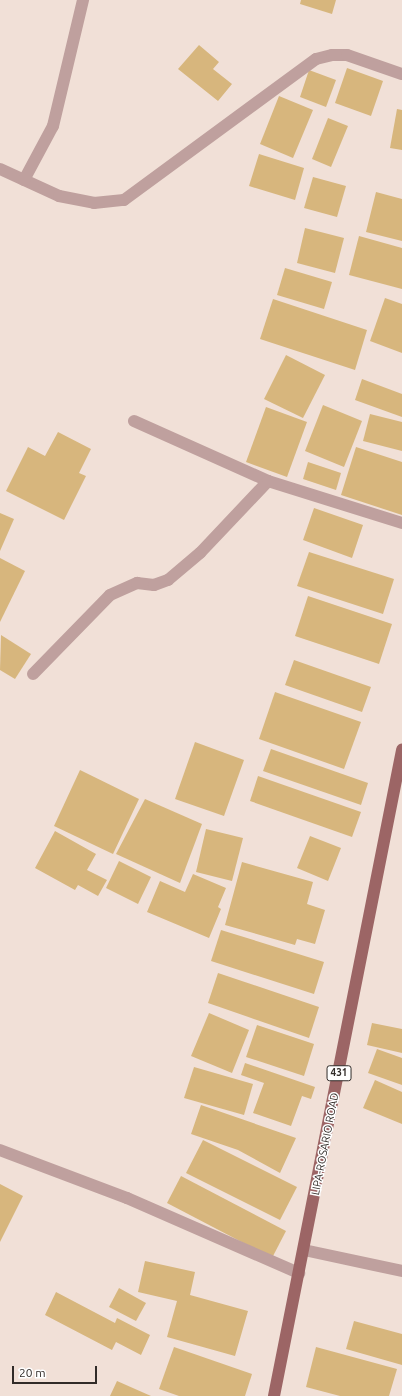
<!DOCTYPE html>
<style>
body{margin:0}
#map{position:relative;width:402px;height:1396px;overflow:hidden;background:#f1e0d7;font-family:Ubuntu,sans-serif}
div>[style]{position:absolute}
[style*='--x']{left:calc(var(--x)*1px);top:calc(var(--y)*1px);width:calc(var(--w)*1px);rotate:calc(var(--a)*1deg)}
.building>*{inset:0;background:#d7b67d}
.service>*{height:12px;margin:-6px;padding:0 6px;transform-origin:6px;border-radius:6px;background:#bfa09e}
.minor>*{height:12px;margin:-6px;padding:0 6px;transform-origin:6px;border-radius:6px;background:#bfa09e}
.primary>*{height:12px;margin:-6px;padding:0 6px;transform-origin:6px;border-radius:6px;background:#9c6565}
span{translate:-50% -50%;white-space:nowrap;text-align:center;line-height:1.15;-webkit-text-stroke:3px #fff;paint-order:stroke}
.shield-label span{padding:1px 3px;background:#fff;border:1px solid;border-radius:3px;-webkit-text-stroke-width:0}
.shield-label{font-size:10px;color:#312b28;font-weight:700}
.street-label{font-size:11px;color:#312b28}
.scale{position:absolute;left:12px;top:1366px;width:85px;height:18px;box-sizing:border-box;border:2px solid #312b28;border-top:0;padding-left:5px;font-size:12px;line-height:14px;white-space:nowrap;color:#312b28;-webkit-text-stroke:3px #fff;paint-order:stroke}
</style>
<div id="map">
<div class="building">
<i style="clip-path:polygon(301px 0,336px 0,332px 14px,300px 4px)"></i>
<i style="clip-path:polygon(199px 45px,219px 62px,213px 69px,232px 84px,218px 101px,178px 69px)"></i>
<i style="clip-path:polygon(347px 68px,383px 81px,371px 116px,335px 103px)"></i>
<i style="clip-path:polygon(309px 70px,336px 80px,326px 107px,300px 97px)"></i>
<i style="clip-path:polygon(279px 96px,313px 110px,293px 158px,260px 144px)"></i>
<i style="clip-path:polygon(397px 109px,402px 110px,402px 150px,390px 148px)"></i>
<i style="clip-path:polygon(328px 118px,348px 126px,331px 167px,312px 159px)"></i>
<i style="clip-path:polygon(259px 154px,304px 168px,295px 200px,249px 186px)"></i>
<i style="clip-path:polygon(313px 177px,346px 186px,337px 217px,304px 208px)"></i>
<i style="clip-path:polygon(376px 192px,402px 199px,402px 241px,366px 232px)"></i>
<i style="clip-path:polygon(305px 228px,344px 238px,335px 273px,297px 263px)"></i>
<i style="clip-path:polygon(359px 236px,402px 248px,402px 289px,349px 275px)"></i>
<i style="clip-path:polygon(285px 268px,332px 282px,324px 309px,277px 295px)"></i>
<i style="clip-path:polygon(385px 298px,402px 304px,402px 353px,370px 341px)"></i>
<i style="clip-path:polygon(273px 299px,367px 330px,355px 370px,260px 339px)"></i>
<i style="clip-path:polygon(286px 355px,325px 375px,303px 418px,264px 399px)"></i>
<i style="clip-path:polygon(362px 379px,402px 394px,402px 417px,355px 400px)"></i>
<i style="clip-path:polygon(323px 405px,362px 421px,344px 467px,305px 451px)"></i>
<i style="clip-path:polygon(266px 407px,307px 422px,287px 477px,246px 462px)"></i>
<i style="clip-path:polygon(370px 414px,402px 422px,402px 451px,363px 441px)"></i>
<i style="clip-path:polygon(58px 432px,91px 449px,79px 473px,86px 476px,64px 520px,6px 491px,28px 447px,45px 456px)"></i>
<i style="clip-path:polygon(356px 447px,402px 462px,402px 515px,341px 495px)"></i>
<i style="clip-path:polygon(308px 462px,341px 473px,336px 490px,303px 479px)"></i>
<i style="clip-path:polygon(314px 508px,363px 525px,352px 558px,303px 540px)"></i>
<i style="clip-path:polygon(0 513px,14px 519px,0 551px)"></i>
<i style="clip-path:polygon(309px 552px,394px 579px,383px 614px,297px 586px)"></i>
<i style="clip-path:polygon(0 558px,25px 571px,0 622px)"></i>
<i style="clip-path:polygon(308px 596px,392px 624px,379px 664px,295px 636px)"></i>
<i style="clip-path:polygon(1px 635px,31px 654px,15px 679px,0 670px)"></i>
<i style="clip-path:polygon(294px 660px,371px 687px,362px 712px,285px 685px)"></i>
<i style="clip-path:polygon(275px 692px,361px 722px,344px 769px,259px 739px)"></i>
<i style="clip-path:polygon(195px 742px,244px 760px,224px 816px,175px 799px)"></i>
<i style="clip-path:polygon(271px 749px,368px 783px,361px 805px,263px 771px)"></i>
<i style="clip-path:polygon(80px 770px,139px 799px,113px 854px,54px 826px)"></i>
<i style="clip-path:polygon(258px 776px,361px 812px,352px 837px,250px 801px)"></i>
<i style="clip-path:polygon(145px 799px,202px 824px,180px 883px,116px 854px)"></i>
<i style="clip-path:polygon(206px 829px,243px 838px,232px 881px,196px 872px)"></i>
<i style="clip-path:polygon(55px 831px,96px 854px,87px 870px,107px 880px,98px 896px,78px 885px,75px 890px,35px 868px)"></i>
<i style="clip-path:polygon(310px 836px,341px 848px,328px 881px,297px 868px)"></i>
<i style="clip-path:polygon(119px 861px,151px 877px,138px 904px,106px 888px)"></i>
<i style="clip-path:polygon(242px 862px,313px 882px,307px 904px,325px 910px,315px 944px,297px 939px,295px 945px,225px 925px)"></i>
<i style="clip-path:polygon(193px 874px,226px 888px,218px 907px,221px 909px,209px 938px,147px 912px,160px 881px,185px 892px)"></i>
<i style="clip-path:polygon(221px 930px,324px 962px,314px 994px,211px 961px)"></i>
<i style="clip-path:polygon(218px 973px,319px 1007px,309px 1038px,208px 1003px)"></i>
<i style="clip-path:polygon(209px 1013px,249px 1030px,232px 1073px,191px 1056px)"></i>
<i style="clip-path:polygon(372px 1023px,402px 1029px,402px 1053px,367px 1045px)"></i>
<i style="clip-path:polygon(257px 1025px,314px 1044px,304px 1076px,246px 1057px)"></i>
<i style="clip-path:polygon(377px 1049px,402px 1058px,402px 1085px,368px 1073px)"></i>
<i style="clip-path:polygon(245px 1063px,315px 1087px,311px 1099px,302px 1096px,291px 1126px,253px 1113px,264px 1083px,241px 1075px)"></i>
<i style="clip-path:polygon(194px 1067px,253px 1084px,244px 1115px,184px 1098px)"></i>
<i style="clip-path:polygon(375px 1080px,402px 1092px,402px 1124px,363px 1108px)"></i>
<i style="clip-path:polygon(201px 1105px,296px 1138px,280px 1173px,238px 1150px,191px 1134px)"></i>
<i style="clip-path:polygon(203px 1140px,297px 1187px,280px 1220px,186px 1173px)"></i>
<i style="clip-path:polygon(181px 1176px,286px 1231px,272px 1258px,167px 1203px)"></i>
<i style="clip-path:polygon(0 1184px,23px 1196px,0 1242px)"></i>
<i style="clip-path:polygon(145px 1261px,195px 1272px,190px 1295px,248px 1311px,235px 1356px,167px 1337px,177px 1301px,138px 1292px)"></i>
<i style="clip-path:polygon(119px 1288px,146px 1303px,136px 1321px,109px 1307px)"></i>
<i style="clip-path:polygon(56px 1292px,115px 1323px,117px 1318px,150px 1335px,141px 1355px,116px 1342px,112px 1350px,45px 1315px)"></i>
<i style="clip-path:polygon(354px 1321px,402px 1334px,402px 1365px,346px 1349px)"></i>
<i style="clip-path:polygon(174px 1347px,252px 1374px,245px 1396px,179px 1396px,159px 1389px)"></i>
<i style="clip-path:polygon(316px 1347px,397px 1369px,389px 1396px,340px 1396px,306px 1387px)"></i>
<i style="clip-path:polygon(117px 1381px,151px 1396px,110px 1396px)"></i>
</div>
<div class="service">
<i style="--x:134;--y:421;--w:147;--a:24.1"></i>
<i style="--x:0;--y:1150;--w:136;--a:20.7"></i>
<i style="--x:127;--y:1198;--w:188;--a:23.6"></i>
<i style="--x:304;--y:1250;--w:100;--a:12.1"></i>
</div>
<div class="minor">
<i style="--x:0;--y:169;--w:65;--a:24.6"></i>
<i style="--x:59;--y:196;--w:36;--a:11"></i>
<i style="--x:94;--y:203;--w:30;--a:-6"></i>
<i style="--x:124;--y:200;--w:238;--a:-36.3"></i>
<i style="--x:316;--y:59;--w:16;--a:-14"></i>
<i style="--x:332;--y:55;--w:15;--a:0"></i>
<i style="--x:347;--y:55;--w:58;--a:19.1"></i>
<i style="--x:24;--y:180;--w:61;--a:-61.8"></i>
<i style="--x:53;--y:126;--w:130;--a:-76.6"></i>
<i style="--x:33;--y:674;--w:110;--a:-45.7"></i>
<i style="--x:110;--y:595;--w:30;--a:-24"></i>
<i style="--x:137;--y:583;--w:17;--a:7"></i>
<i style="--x:154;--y:585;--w:15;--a:-20"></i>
<i style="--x:168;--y:580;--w:42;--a:-40.2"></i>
<i style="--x:200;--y:553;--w:99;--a:-46.6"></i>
<i style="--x:268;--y:481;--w:140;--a:17.4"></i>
</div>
<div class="primary">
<i style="--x:274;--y:1396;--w:659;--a:-78.79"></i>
</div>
<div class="shield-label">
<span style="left:339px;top:1073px">431</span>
</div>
<div class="street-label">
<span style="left:325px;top:1144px;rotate:-79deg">LIPA-ROSARIO ROAD</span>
</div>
<div class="scale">20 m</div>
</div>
